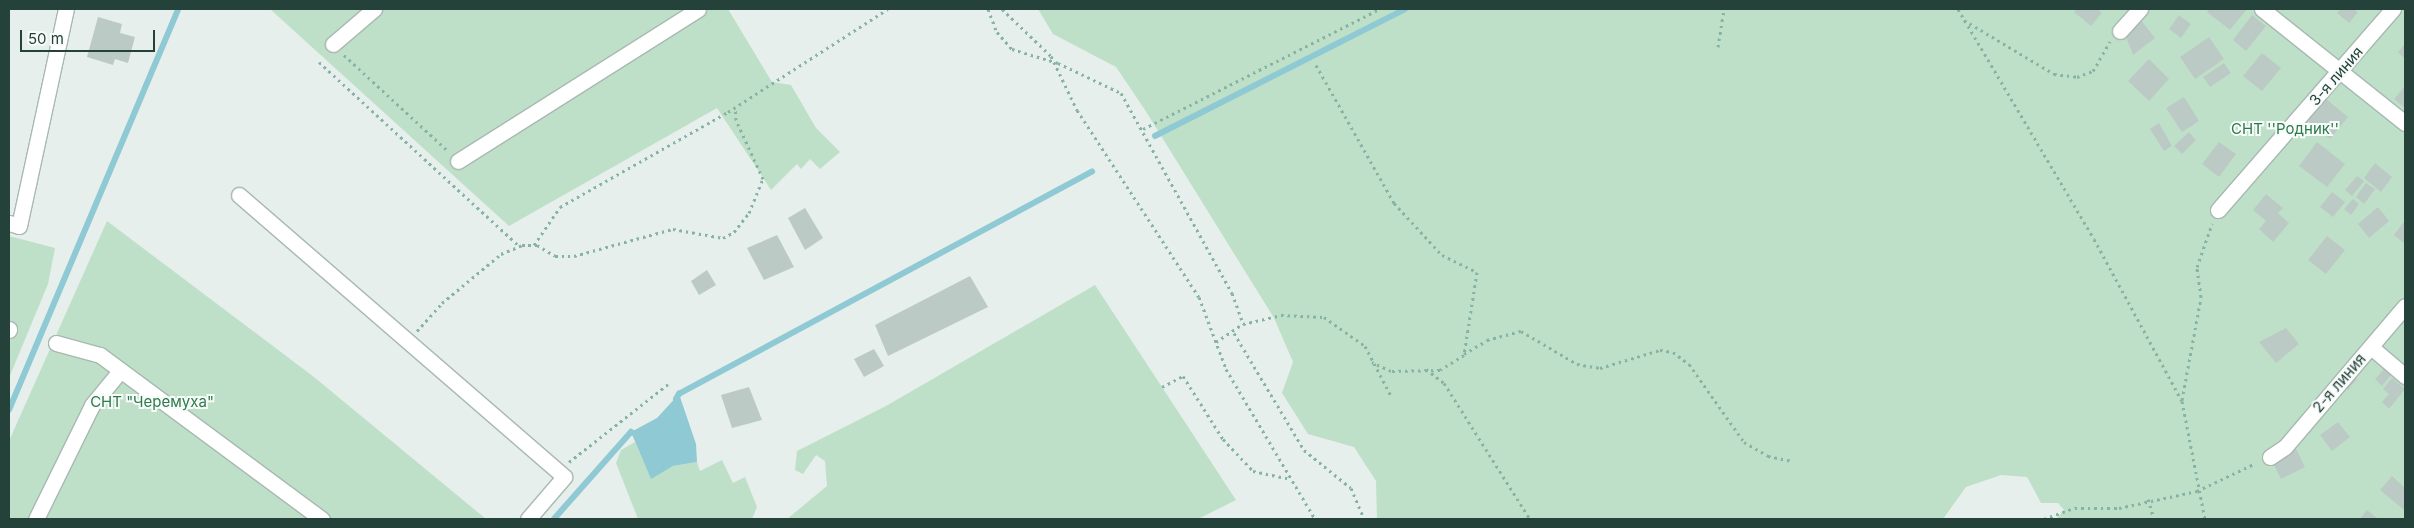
<!DOCTYPE html>
<meta charset="utf-8">
<style>
body{margin:0}
#map{position:relative;width:2414px;height:528px;overflow:hidden;background:#e6efeb;font-family:Inter,sans-serif}
div>[style]{position:absolute}
[style*='--x']{left:calc(var(--x)*1px);top:calc(var(--y)*1px);width:calc(var(--w)*1px);rotate:calc(var(--a)*1deg)}
.green>*{inset:0;background:#bfe0c8}
.water>*{inset:0;background:#8ec9d4}
.stream>*{height:5.5px;margin:-2.75px;padding:0 2.75px;transform-origin:2.75px;border-radius:2.75px;background:#8ec9d4}
.building>*{inset:0;background:#bbcac4}
.path>*{height:3px;margin-top:-1.5px;transform-origin:0;background:repeating-linear-gradient(90deg,#86b3a5 0 2.5px,transparent 0 6.5px)}
.roads{filter:drop-shadow(1px 0 #a8b8b2) drop-shadow(-1px 0 #a8b8b2) drop-shadow(0 1px #a8b8b2) drop-shadow(0 -1px #a8b8b2)}
.minor>*{height:15px;margin:-7.5px;padding:0 7.5px;transform-origin:7.5px;border-radius:7.5px;background:#fff}
span{translate:-50% -50%;white-space:nowrap;text-align:center;line-height:1.15;-webkit-text-stroke:4px #f7fbf9;paint-order:stroke}
.street-label{font-size:15px;color:#24423a}
.park-label{font-size:15px;color:#2d7a4b}
.frame{position:absolute;inset:0;border:10px solid #24423a;pointer-events:none}
.scale{position:absolute;left:20px;top:30px;width:135px;height:22px;box-sizing:border-box;border:2px solid #24423a;border-top:0;padding-left:6px;font-size:15px;line-height:18px;white-space:nowrap;color:#24423a;-webkit-text-stroke:4px #f7fbf9;paint-order:stroke}
</style>
<div id="map">
<div class="green">
<i style="clip-path:polygon(270px 9px,728px 9px,772px 82px,791px 85px,816px 128px,840px 152px,820px 169px,810px 159px,801px 169px,797px 164px,771px 190px,717px 108px,509px 226px)"></i>
<i style="clip-path:polygon(1038px 9px,2405px 9px,2405px 519px,2056px 519px,2064px 510px,2058px 503px,2041px 503px,2027px 477px,2001px 475px,1966px 487px,1943px 519px,1377px 519px,1376px 481px,1354px 447px,1308px 434px,1282px 393px,1293px 362px,1274px 318px,1145px 110px,1116px 67px,1053px 34px)"></i>
<i style="clip-path:polygon(107px 221px,314px 377px,486px 519px,9px 519px,9px 441px)"></i>
<i style="clip-path:polygon(9px 236px,55px 248px,48px 284px,9px 378px)"></i>
<i style="clip-path:polygon(1095px 285px,1236px 500px,1198px 519px,787px 519px,827px 486px,825px 461px,816px 455px,803px 474px,795px 470px,797px 451px,886px 406px)"></i>
<i style="clip-path:polygon(635px 442px,651px 478px,673px 466px,697px 462px,700px 471px,722px 460px,733px 483px,745px 477px,757px 507px,752px 519px,638px 519px,616px 463px,621px 450px)"></i>
</div>
<div class="water">
<i style="clip-path:polygon(679px 394px,696px 444px,697px 462px,673px 466px,651px 479px,631px 432px,657px 418px)"></i>
</div>
<div class="stream">
<i style="--x:1155;--y:136;--w:280;--a:-26.9"></i>
<i style="--x:676;--y:399;--w:6;--a:-59"></i>
<i style="--x:679;--y:394;--w:469;--a:-28.3"></i>
<i style="--x:9;--y:410;--w:435;--a:-67.1"></i>
<i style="--x:554;--y:519;--w:116;--a:-48.5"></i>
<i style="--x:631;--y:432;--w:6;--a:18"></i>
</div>
<div class="building">
<i style="clip-path:polygon(2077px 9px,2097px 9px,2102px 13px,2091px 26px,2074px 12px)"></i>
<i style="clip-path:polygon(2209px 9px,2247px 9px,2230px 30px,2207px 12px)"></i>
<i style="clip-path:polygon(2340px 9px,2353px 9px,2358px 12px,2349px 23px,2337px 13px)"></i>
<i style="clip-path:polygon(2179px 15px,2191px 24px,2181px 38px,2169px 29px)"></i>
<i style="clip-path:polygon(2252px 15px,2266px 26px,2246px 51px,2233px 40px)"></i>
<i style="clip-path:polygon(98px 17px,122px 24px,120px 33px,135px 37px,128px 63px,115px 59px,113px 65px,87px 57px)"></i>
<i style="clip-path:polygon(2140px 19px,2155px 38px,2133px 55px,2124px 31px)"></i>
<i style="clip-path:polygon(2209px 37px,2224px 59px,2195px 79px,2180px 57px)"></i>
<i style="clip-path:polygon(2405px 44px,2405px 59px,2398px 52px)"></i>
<i style="clip-path:polygon(2262px 53px,2281px 68px,2262px 91px,2243px 76px)"></i>
<i style="clip-path:polygon(2149px 59px,2169px 79px,2149px 101px,2128px 81px)"></i>
<i style="clip-path:polygon(2224px 63px,2231px 73px,2210px 87px,2203px 77px)"></i>
<i style="clip-path:polygon(2405px 86px,2405px 108px,2394px 99px)"></i>
<i style="clip-path:polygon(2184px 97px,2199px 121px,2182px 132px,2166px 108px)"></i>
<i style="clip-path:polygon(2325px 98px,2348px 117px,2330px 139px,2307px 120px)"></i>
<i style="clip-path:polygon(2159px 123px,2172px 146px,2164px 151px,2150px 129px)"></i>
<i style="clip-path:polygon(2189px 132px,2196px 140px,2182px 154px,2174px 146px)"></i>
<i style="clip-path:polygon(2219px 142px,2236px 154px,2219px 177px,2202px 164px)"></i>
<i style="clip-path:polygon(2317px 142px,2345px 164px,2327px 187px,2299px 166px)"></i>
<i style="clip-path:polygon(2375px 163px,2392px 177px,2381px 192px,2364px 178px)"></i>
<i style="clip-path:polygon(2357px 176px,2364px 181px,2352px 196px,2345px 190px)"></i>
<i style="clip-path:polygon(2366px 183px,2375px 189px,2364px 204px,2356px 197px)"></i>
<i style="clip-path:polygon(2332px 192px,2345px 202px,2333px 217px,2320px 207px)"></i>
<i style="clip-path:polygon(2266px 194px,2283px 208px,2278px 213px,2289px 223px,2273px 242px,2259px 229px,2266px 221px,2253px 210px)"></i>
<i style="clip-path:polygon(2353px 199px,2359px 204px,2351px 215px,2344px 209px)"></i>
<i style="clip-path:polygon(2378px 207px,2389px 221px,2369px 238px,2358px 224px)"></i>
<i style="clip-path:polygon(805px 208px,823px 238px,805px 250px,788px 218px)"></i>
<i style="clip-path:polygon(2405px 220px,2405px 244px,2394px 235px)"></i>
<i style="clip-path:polygon(777px 235px,794px 267px,764px 280px,747px 248px)"></i>
<i style="clip-path:polygon(2327px 236px,2345px 250px,2326px 274px,2308px 260px)"></i>
<i style="clip-path:polygon(707px 270px,716px 285px,699px 295px,691px 281px)"></i>
<i style="clip-path:polygon(970px 276px,988px 307px,888px 356px,875px 325px)"></i>
<i style="clip-path:polygon(2286px 328px,2299px 344px,2276px 363px,2259px 342px)"></i>
<i style="clip-path:polygon(874px 349px,884px 366px,864px 377px,854px 359px)"></i>
<i style="clip-path:polygon(2384px 369px,2391px 375px,2382px 386px,2375px 379px)"></i>
<i style="clip-path:polygon(2352px 374px,2357px 379px,2348px 390px,2342px 384px)"></i>
<i style="clip-path:polygon(2392px 378px,2405px 389px,2389px 409px,2382px 402px,2389px 394px,2383px 389px)"></i>
<i style="clip-path:polygon(749px 387px,762px 420px,732px 428px,721px 395px)"></i>
<i style="clip-path:polygon(2338px 422px,2350px 437px,2332px 451px,2320px 435px)"></i>
<i style="clip-path:polygon(2295px 447px,2305px 467px,2281px 479px,2271px 459px)"></i>
<i style="clip-path:polygon(2392px 476px,2405px 488px,2404px 510px,2380px 490px)"></i>
<i style="clip-path:polygon(2367px 510px,2378px 519px,2360px 519px)"></i>
</div>
<div class="path">
<i style="--x:988;--y:9;--w:25;--a:69"></i>
<i style="--x:997;--y:32;--w:23;--a:49"></i>
<i style="--x:1012;--y:49;--w:48;--a:16.9"></i>
<i style="--x:1058;--y:63;--w:70;--a:25.5"></i>
<i style="--x:1121;--y:93;--w:229;--a:61"></i>
<i style="--x:1232;--y:293;--w:33;--a:70"></i>
<i style="--x:1002;--y:9;--w:68;--a:43.8"></i>
<i style="--x:1051;--y:56;--w:60;--a:64.3"></i>
<i style="--x:1077;--y:110;--w:223;--a:56.9"></i>
<i style="--x:1199;--y:297;--w:77;--a:69.4"></i>
<i style="--x:1226;--y:369;--w:174;--a:59.3"></i>
<i style="--x:1958;--y:9;--w:267;--a:59.4"></i>
<i style="--x:2094;--y:239;--w:184;--a:61.5"></i>
<i style="--x:2182;--y:401;--w:120;--a:79"></i>
<i style="--x:1964;--y:20;--w:105;--a:31"></i>
<i style="--x:2054;--y:74;--w:23;--a:7"></i>
<i style="--x:2077;--y:77;--w:17;--a:-21"></i>
<i style="--x:2093;--y:71;--w:34;--a:-60"></i>
<i style="--x:1718;--y:47;--w:38;--a:-81"></i>
<i style="--x:344;--y:55;--w:142;--a:42.7"></i>
<i style="--x:319;--y:62;--w:272;--a:42.6"></i>
<i style="--x:1316;--y:65;--w:159;--a:60.5"></i>
<i style="--x:1394;--y:203;--w:71;--a:47.3"></i>
<i style="--x:1442;--y:255;--w:39;--a:26"></i>
<i style="--x:1477;--y:272;--w:84;--a:98.9"></i>
<i style="--x:1464;--y:355;--w:28;--a:148"></i>
<i style="--x:1440;--y:370;--w:49;--a:178.8"></i>
<i style="--x:1391;--y:371;--w:21;--a:-155"></i>
<i style="--x:1143;--y:129;--w:266;--a:-26.9"></i>
<i style="--x:534;--y:245;--w:46;--a:-55.6"></i>
<i style="--x:560;--y:207;--w:193;--a:-29.5"></i>
<i style="--x:728;--y:112;--w:190;--a:-32.8"></i>
<i style="--x:417;--y:331;--w:38;--a:-48"></i>
<i style="--x:442;--y:303;--w:77;--a:-39.7"></i>
<i style="--x:501;--y:254;--w:23;--a:-23"></i>
<i style="--x:522;--y:245;--w:15;--a:0"></i>
<i style="--x:537;--y:245;--w:21;--a:31"></i>
<i style="--x:555;--y:256;--w:19;--a:0"></i>
<i style="--x:574;--y:256;--w:103;--a:-15.3"></i>
<i style="--x:673;--y:229;--w:51;--a:10.2"></i>
<i style="--x:723;--y:238;--w:13;--a:-29"></i>
<i style="--x:734;--y:232;--w:24;--a:-52"></i>
<i style="--x:749;--y:213;--w:37;--a:-68"></i>
<i style="--x:763;--y:179;--w:65;--a:-114.6"></i>
<i style="--x:736;--y:120;--w:13;--a:-94"></i>
<i style="--x:1234;--y:333;--w:136;--a:59.1"></i>
<i style="--x:1304;--y:450;--w:60;--a:39"></i>
<i style="--x:1351;--y:488;--w:34;--a:67"></i>
<i style="--x:1216;--y:342;--w:32;--a:-34"></i>
<i style="--x:1243;--y:324;--w:39;--a:-13"></i>
<i style="--x:1281;--y:315;--w:43;--a:2.7"></i>
<i style="--x:1324;--y:317;--w:50;--a:35.3"></i>
<i style="--x:1365;--y:346;--w:56;--a:62.5"></i>
<i style="--x:1464;--y:354;--w:27;--a:-31"></i>
<i style="--x:1487;--y:340;--w:35;--a:-15"></i>
<i style="--x:1521;--y:331;--w:65;--a:30.5"></i>
<i style="--x:1577;--y:364;--w:23;--a:10"></i>
<i style="--x:1600;--y:368;--w:63;--a:-16.7"></i>
<i style="--x:1660;--y:350;--w:13;--a:9"></i>
<i style="--x:1673;--y:352;--w:20;--a:37"></i>
<i style="--x:1689;--y:364;--w:95;--a:54.8"></i>
<i style="--x:1744;--y:442;--w:28;--a:30"></i>
<i style="--x:1768;--y:456;--w:24;--a:12"></i>
<i style="--x:1426;--y:369;--w:23;--a:38"></i>
<i style="--x:1444;--y:383;--w:161;--a:57.7"></i>
<i style="--x:1162;--y:387;--w:24;--a:-28"></i>
<i style="--x:1183;--y:376;--w:75;--a:57.6"></i>
<i style="--x:1223;--y:439;--w:44;--a:46.8"></i>
<i style="--x:1253;--y:471;--w:38;--a:12"></i>
<i style="--x:2182;--y:400;--w:105;--a:-79.5"></i>
<i style="--x:2201;--y:297;--w:30;--a:-98"></i>
<i style="--x:2197;--y:267;--w:46;--a:-70.8"></i>
<i style="--x:569;--y:462;--w:126;--a:-38.2"></i>
<i style="--x:2148;--y:499;--w:21;--a:73"></i>
<i style="--x:2044;--y:519;--w:33;--a:-20"></i>
<i style="--x:2075;--y:508;--w:44;--a:0"></i>
<i style="--x:2119;--y:508;--w:80;--a:-12.3"></i>
<i style="--x:2197;--y:491;--w:65;--a:-25.4"></i>
</div>
<div class="roads">
<div class="minor">
<i style="--x:2262;--y:9;--w:183;--a:38.6"></i>
<i style="--x:2120;--y:31;--w:30;--a:-48"></i>
<i style="--x:333;--y:44;--w:54;--a:-40.5"></i>
<i style="--x:458;--y:161;--w:284;--a:-32.3"></i>
<i style="--x:239;--y:195;--w:430;--a:40.9"></i>
<i style="--x:564;--y:477;--w:55;--a:130.6"></i>
<i style="--x:2218;--y:210;--w:267;--a:-49"></i>
<i style="--x:9;--y:223;--w:10;--a:17"></i>
<i style="--x:19;--y:226;--w:222;--a:-77.8"></i>
<i style="--x:9;--y:329;--w:1;--a:90"></i>
<i style="--x:56;--y:343;--w:46;--a:15.3"></i>
<i style="--x:100;--y:355;--w:276;--a:36.5"></i>
<i style="--x:2371;--y:347;--w:45;--a:40.5"></i>
<i style="--x:2270;--y:457;--w:18;--a:-34"></i>
<i style="--x:2285;--y:447;--w:185;--a:-49.6"></i>
<i style="--x:36;--y:519;--w:127;--a:-63.8"></i>
<i style="--x:92;--y:405;--w:44;--a:-50.5"></i>
</div>
</div>
<div class="street-label">
<span style="left:2336px;top:76px;rotate:-49deg">3-я линия</span>
<span style="left:2339px;top:383px;rotate:-49deg">2-я линия</span>
</div>
<div class="park-label">
<span style="left:2285px;top:129px">СНТ ''Родник''</span>
<span style="left:152px;top:402px">СНТ "Черемуха"</span>
</div>
<div class="frame"></div>
<div class="scale">50 m</div>
</div>
